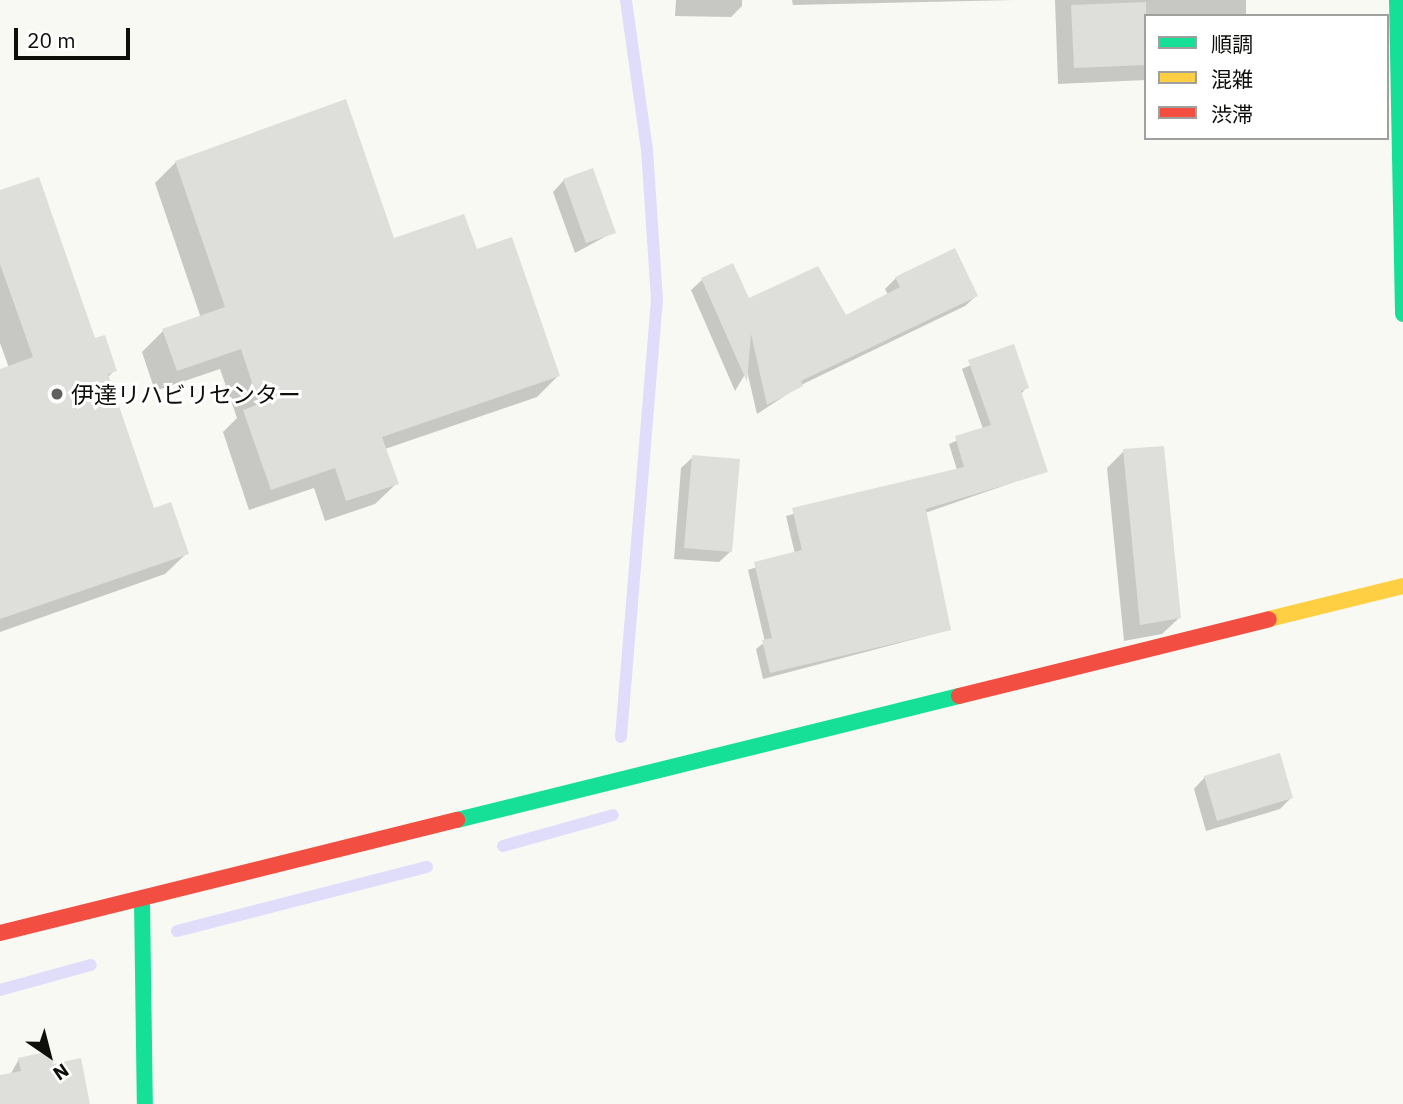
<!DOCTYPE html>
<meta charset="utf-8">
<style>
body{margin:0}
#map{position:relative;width:1403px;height:1104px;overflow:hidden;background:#f9f9f4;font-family:"IBM Plex Sans","Noto Sans JP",sans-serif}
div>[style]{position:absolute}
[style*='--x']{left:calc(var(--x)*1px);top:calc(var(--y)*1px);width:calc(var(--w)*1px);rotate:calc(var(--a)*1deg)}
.shadow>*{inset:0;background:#0003}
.stream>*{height:12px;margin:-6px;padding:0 6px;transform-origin:6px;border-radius:6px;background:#e0ddfa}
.building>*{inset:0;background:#dededa}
.fast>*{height:16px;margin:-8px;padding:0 8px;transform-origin:8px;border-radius:8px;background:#16e098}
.slow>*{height:16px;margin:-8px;padding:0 8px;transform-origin:8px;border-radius:8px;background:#ffcf43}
.jam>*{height:16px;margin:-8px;padding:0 8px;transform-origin:8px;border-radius:8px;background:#f24e42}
.dots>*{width:19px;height:19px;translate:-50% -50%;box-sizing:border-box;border:4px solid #fff;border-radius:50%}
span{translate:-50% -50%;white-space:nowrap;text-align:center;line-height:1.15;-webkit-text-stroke:6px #fff;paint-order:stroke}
.poi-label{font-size:23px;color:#0e0e0b}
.left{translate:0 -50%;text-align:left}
.legend{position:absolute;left:1144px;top:14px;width:245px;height:126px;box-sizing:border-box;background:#fff;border:2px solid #9f9f9d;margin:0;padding:9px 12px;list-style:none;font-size:21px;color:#0e0e0b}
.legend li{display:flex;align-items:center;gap:14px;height:35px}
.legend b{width:35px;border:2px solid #9f9f9d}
.north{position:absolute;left:14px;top:1020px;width:70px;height:70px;-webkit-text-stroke:5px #fff;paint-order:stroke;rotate:145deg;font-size:19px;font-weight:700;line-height:28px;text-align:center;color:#0e0e0b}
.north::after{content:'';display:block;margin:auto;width:24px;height:32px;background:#0e0e0b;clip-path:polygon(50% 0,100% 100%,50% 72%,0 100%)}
.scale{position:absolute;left:14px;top:28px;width:116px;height:32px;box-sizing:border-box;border:4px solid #0e0e0b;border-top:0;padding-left:9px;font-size:21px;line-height:24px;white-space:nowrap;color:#0e0e0b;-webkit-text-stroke:5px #fff;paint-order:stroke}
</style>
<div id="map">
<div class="shadow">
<i style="clip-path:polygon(676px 0,742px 0,742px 6px,731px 17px,675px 16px)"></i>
<i style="clip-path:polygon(792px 0,1014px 0,793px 5px)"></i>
<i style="clip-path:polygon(1055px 0,1246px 0,1246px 16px,1146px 16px,1146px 80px,1058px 84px)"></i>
<i style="clip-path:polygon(176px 162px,393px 241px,476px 251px,558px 376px,537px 397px,385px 449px,397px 483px,375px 504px,325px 521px,314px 488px,249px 510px,223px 432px,237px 418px,220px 369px,155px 391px,142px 352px,163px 331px,201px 318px,155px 183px)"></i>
<i style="clip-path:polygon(564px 180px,614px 232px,575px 253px,553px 192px)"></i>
<i style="clip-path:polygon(0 192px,115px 370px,107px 378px,153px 510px,187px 553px,165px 574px,0 632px,0 371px,9px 368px,0 343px)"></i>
<i style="clip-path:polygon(954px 250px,976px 296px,965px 306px,801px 385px,757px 414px,747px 371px,735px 391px,691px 290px,702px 280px,748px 300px,845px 317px,888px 295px,885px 289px,896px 278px)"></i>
<i style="clip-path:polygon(1013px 346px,1027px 387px,1020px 395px,1046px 471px,925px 513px,949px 630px,763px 679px,756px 649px,765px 642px,748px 570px,795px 554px,786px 516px,957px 470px,949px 444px,983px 429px,962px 369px)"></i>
<i style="clip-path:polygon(1124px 451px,1179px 618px,1162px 634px,1124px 641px,1107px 468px)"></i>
<i style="clip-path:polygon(693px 457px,731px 551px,719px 562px,674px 559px,681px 468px)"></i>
<i style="clip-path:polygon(1205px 777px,1291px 798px,1280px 809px,1206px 831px,1194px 789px)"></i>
<i style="clip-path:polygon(19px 1059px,52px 1066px,89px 1104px,0 1104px,0 1077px,10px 1075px)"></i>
</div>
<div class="stream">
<i style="--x:621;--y:737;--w:438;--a:-85.3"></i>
<i style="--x:657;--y:300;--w:150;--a:-93.8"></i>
<i style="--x:647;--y:150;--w:151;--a:-98"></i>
<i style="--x:503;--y:846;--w:114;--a:-15.7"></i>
<i style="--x:177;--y:931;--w:258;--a:-14.4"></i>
<i style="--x:0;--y:990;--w:94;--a:-15.4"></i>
</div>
<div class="building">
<i style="clip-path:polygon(1146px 2px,1146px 65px,1074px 68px,1071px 5px)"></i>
<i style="clip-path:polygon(346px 99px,394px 238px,464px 214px,477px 249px,512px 237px,560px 376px,382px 437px,399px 484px,346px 501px,335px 468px,271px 490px,243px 410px,259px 404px,241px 349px,177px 371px,162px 329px,225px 307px,175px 161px)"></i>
<i style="clip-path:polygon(593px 168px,616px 233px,586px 243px,563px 179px)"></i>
<i style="clip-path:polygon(39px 177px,95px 338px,105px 335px,117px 371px,108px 374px,154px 508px,171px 502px,189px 554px,0 619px,0 369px,33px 357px,0 264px,0 190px)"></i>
<i style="clip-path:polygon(955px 248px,978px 296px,801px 381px,803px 386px,767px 405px,751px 334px,747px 382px,701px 278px,733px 263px,749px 298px,818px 266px,846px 315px,900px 287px,895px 277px)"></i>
<i style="clip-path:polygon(1014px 344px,1029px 388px,1021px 391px,1048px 472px,926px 509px,951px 630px,770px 673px,762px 640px,772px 638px,754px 562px,802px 550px,792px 508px,964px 467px,955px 436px,991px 425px,968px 360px)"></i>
<i style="clip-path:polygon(1164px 446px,1181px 618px,1140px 625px,1123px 449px)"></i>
<i style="clip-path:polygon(692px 455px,740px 459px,732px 552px,684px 548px)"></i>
<i style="clip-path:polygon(1280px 753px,1293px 798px,1217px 821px,1204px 776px)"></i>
<i style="clip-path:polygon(50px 1051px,53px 1064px,81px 1058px,90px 1104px,0 1104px,0 1075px,21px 1071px,18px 1058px)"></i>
</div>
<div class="fast">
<i style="--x:1397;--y:0;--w:314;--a:88.9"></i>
<i style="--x:457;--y:820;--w:517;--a:-13.87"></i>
<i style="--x:142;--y:901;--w:203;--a:89.2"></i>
</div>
<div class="slow">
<i style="--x:1269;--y:619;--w:138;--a:-13.8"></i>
</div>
<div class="jam">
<i style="--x:959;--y:696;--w:319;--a:-13.9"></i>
<i style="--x:0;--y:933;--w:471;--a:-13.9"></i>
</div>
<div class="dots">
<i style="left:57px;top:394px;background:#60605d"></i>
</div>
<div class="poi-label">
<span class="left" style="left:71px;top:394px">伊達リハビリセンター</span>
</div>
<ul class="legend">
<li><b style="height:9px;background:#16e098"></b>順調</li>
<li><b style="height:9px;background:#ffcf43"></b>混雑</li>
<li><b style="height:9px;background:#f24e42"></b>渋滞</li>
</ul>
<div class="north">N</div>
<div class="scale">20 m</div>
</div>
